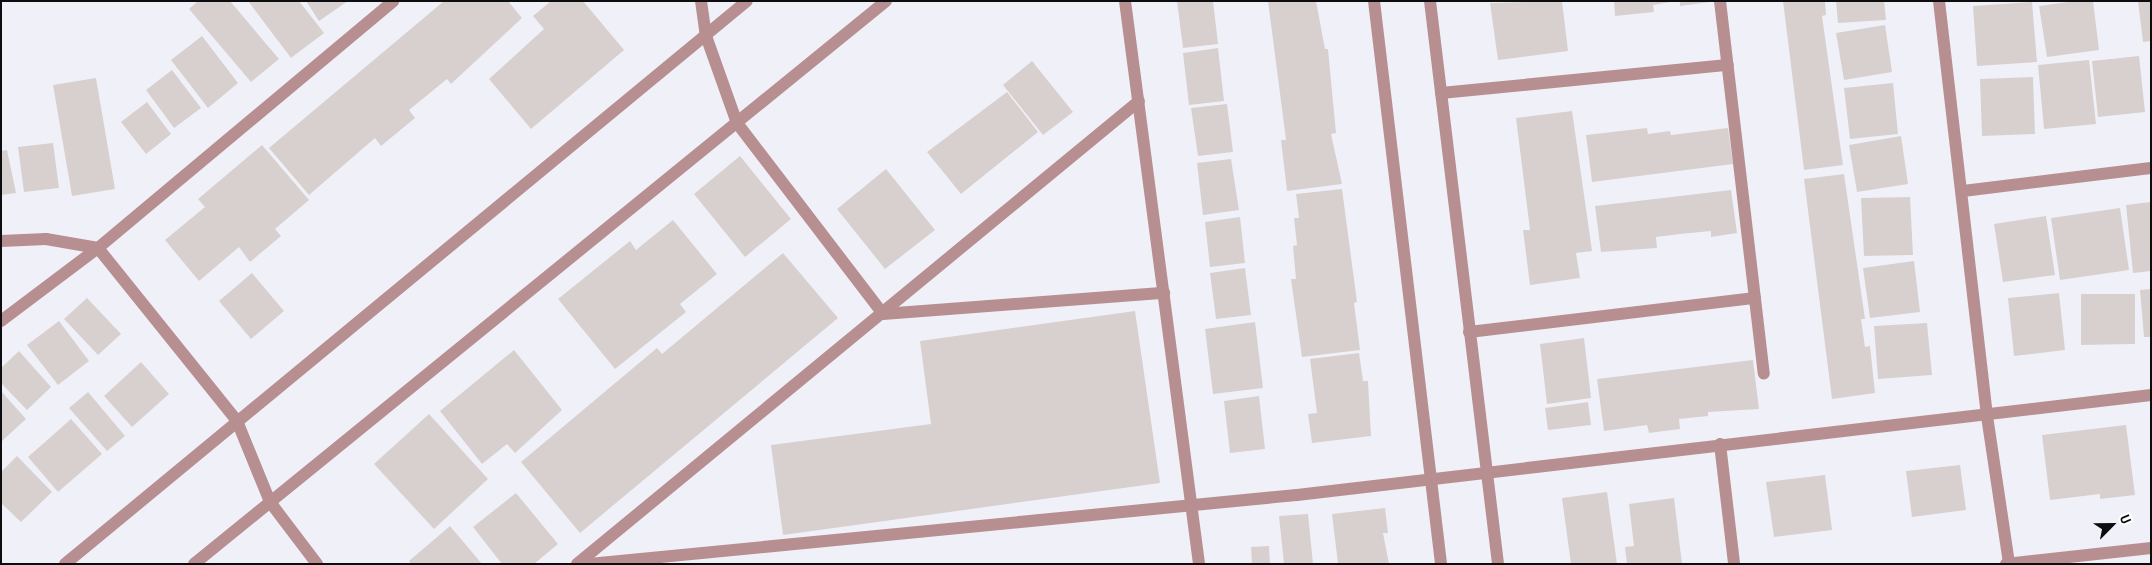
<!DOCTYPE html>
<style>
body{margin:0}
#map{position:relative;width:2152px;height:565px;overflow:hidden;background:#f0f1f8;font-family:"Archivo Narrow",sans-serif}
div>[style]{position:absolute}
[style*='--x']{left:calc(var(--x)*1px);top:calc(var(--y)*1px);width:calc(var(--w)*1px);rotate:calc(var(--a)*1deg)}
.building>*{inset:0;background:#d8d0cf}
.minor>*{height:12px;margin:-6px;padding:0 6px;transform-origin:6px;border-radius:6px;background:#b78f91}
span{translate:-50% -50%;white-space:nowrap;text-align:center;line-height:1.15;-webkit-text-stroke:5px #fff;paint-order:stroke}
.frame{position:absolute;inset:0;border:2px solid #0d0d0f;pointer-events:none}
.north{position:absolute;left:2087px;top:500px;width:50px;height:50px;-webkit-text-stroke:4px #fff;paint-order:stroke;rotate:67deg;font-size:14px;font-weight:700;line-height:20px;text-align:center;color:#0d0d0f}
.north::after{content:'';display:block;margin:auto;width:18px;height:22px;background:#0d0d0f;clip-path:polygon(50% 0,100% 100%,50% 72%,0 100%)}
</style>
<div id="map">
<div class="building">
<i style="clip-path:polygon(198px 1px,230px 1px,279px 59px,251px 82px,189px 9px)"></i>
<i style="clip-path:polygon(248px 1px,299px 1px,324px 33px,291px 58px)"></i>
<i style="clip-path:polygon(306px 1px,348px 1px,319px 21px)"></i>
<i style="clip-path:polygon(444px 1px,508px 1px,522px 18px,451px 84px,447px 79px,409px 110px,415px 118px,381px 146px,375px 138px,309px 195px,269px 148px)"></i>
<i style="clip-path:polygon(551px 1px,583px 1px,624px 50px,531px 129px,489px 79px,544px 29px,533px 16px)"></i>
<i style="clip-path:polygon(1177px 1px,1213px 1px,1218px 44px,1183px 48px)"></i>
<i style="clip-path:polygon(1268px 1px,1316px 1px,1325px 49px,1328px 49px,1336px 133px,1331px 134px,1342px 184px,1287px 191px,1281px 140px,1286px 140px)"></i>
<i style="clip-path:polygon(1562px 1px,1568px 51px,1498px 60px,1490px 3px)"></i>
<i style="clip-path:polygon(1614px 1px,1670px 1px,1670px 2px,1653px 5px,1654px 12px,1615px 16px)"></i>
<i style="clip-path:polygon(1680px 1px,1710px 1px,1710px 2px,1680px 6px)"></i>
<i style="clip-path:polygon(1783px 1px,1825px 1px,1826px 15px,1822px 16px,1843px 165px,1804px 170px)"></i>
<i style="clip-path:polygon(1836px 1px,1884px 1px,1886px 20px,1838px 23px)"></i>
<i style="clip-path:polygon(2075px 1px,2093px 1px,2099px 50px,2047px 57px,2039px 6px)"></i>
<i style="clip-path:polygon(2138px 1px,2151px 1px,2151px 41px,2143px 42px)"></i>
<i style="clip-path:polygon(2032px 2px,2037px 62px,1977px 66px,1973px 6px)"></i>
<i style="clip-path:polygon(1885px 25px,1892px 72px,1844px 80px,1836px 33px)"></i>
<i style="clip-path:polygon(202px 36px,238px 83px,208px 108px,171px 60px)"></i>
<i style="clip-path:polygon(1218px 48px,1224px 101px,1189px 105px,1183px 53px)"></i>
<i style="clip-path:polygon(2139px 56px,2145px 112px,2098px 117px,2092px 61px)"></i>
<i style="clip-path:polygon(2089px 60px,2096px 124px,2044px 129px,2038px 65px)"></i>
<i style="clip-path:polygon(1032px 61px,1073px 112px,1043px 135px,1003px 85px)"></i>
<i style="clip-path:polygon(172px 70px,201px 108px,174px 128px,146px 90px)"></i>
<i style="clip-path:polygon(2033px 77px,2035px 134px,1982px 136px,1980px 79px)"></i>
<i style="clip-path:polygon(96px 78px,115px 189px,72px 196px,53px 85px)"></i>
<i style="clip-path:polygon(1893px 83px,1898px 134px,1850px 139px,1844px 88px)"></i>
<i style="clip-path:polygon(1007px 92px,1038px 132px,961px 194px,927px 152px)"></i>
<i style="clip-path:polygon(147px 102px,171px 134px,146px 154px,121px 122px)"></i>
<i style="clip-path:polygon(1227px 104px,1233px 152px,1198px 156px,1191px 108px)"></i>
<i style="clip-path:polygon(1572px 111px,1592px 251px,1576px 253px,1580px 278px,1530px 285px,1523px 230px,1530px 230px,1516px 118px)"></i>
<i style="clip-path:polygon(1647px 128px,1648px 134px,1670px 131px,1671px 135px,1728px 128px,1733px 164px,1592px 182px,1586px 135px)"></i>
<i style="clip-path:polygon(1901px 136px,1908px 184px,1857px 192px,1849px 145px)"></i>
<i style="clip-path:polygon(53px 143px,59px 188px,24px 192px,18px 147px)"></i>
<i style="clip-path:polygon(262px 145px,309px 200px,275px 229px,281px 236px,250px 262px,239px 247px,199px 281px,165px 240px,205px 207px,198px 199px)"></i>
<i style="clip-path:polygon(7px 150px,16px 193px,1px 195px,1px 151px)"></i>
<i style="clip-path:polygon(740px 156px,791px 219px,745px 257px,694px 194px)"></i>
<i style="clip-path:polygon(1231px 159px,1239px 210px,1203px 215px,1197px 163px)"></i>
<i style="clip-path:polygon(886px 169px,935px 230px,885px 269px,837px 209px)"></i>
<i style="clip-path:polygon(1844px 174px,1865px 319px,1861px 319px,1865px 347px,1870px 346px,1875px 393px,1832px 399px,1804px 179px)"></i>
<i style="clip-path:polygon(1342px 189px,1357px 302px,1354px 303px,1360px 350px,1302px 357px,1291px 279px,1296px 279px,1293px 246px,1297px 245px,1294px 218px,1299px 218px,1296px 194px)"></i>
<i style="clip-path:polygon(1731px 190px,1737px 233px,1711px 237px,1711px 231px,1680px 234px,1656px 237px,1657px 248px,1601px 252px,1595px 206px)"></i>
<i style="clip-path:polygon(1910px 197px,1913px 255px,1864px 256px,1861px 198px)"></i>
<i style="clip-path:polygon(2151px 202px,2151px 271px,2133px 273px,2126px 205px)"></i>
<i style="clip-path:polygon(2120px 208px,2129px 270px,2060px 280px,2051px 218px)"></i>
<i style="clip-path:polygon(2046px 216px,2055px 275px,2003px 282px,1994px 224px)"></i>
<i style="clip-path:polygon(1240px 217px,1245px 263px,1210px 267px,1205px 222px)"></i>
<i style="clip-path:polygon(673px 220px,717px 274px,680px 304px,686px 312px,615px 369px,558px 299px,630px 241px,636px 250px)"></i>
<i style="clip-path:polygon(783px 253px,838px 318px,580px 533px,521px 462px,657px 348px,662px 354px)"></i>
<i style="clip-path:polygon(1914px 261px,1920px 312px,1870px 318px,1863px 268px)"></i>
<i style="clip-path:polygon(1245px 268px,1251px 315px,1216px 319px,1210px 273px)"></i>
<i style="clip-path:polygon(252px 273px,284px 311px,251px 339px,219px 301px)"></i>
<i style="clip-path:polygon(2151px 289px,2151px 337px,2144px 337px,2140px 290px)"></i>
<i style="clip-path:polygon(2059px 293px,2065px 350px,2014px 356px,2008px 298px)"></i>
<i style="clip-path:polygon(2081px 294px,2135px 294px,2135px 344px,2081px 345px)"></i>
<i style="clip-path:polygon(87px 298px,121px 334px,98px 355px,64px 319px)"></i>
<i style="clip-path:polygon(1135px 311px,1160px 483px,783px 535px,771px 445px,931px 424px,920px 341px)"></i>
<i style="clip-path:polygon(59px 321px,89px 361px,58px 385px,27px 345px)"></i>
<i style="clip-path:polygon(1255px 322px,1263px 388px,1213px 394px,1205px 329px)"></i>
<i style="clip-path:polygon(1927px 323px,1932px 375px,1878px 379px,1874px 326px)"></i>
<i style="clip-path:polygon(1584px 338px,1591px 398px,1547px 404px,1540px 344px)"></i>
<i style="clip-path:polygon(514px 350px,562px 410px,515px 453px,507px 444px,482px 464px,440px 411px)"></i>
<i style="clip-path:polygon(19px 351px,51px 387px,27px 410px,1px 383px,1px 368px)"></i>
<i style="clip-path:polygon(1359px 353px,1363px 381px,1368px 381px,1371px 436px,1312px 443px,1308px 414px,1317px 413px,1310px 359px)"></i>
<i style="clip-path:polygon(1753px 360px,1759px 409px,1708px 412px,1708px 416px,1679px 419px,1680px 429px,1649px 433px,1647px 425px,1604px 431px,1597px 379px)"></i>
<i style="clip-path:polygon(141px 362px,169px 394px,132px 427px,104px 396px)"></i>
<i style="clip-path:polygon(1px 391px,26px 419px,1px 442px)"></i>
<i style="clip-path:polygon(88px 392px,125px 436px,107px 451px,69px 408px)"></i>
<i style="clip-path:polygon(1259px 396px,1265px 449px,1230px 453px,1224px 401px)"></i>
<i style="clip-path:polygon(1588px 402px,1591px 425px,1548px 430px,1545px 408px)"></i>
<i style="clip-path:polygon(429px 414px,488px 479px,434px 529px,374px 464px)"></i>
<i style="clip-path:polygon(71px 419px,102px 454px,58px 492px,28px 457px)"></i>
<i style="clip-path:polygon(2126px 425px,2135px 495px,2100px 499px,2100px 494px,2050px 500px,2042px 435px)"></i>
<i style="clip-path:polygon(17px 456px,52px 492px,21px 522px,1px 503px,1px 472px)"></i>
<i style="clip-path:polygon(1960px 465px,1966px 510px,1912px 517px,1906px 471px)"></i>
<i style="clip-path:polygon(1825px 475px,1832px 530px,1774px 537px,1766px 482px)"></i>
<i style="clip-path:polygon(1607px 492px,1617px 564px,1571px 564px,1562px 498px)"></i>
<i style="clip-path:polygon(516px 493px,558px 544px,534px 564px,502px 564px,473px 527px)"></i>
<i style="clip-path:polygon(1674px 498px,1682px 564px,1627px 564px,1625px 547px,1634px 546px,1629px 504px)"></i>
<i style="clip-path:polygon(1385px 508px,1388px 533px,1383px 533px,1389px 564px,1338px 564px,1332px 514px)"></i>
<i style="clip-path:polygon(1308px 514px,1313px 564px,1284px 564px,1279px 516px)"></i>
<i style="clip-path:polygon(450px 526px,482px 564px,411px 564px,409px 561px)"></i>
<i style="clip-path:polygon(1269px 546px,1270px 564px,1252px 564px,1251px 547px)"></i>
</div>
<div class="minor">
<i style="--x:701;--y:1;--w:35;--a:82"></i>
<i style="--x:706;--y:36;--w:92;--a:70.4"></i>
<i style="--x:737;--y:123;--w:240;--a:52.6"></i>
<i style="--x:883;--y:314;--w:282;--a:-4.3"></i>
<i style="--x:1125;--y:1;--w:568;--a:82.51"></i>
<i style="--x:1374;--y:1;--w:567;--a:83.21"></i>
<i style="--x:1430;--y:1;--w:567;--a:83.11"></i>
<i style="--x:1720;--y:1;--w:375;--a:83.3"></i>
<i style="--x:1939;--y:1;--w:418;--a:83.4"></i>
<i style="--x:1987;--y:416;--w:149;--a:81.5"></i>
<i style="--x:1441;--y:93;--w:288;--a:-5.6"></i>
<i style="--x:1963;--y:191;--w:189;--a:-7"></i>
<i style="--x:1;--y:241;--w:45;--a:-2.5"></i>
<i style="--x:46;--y:239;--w:53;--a:9.8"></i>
<i style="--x:98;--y:248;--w:222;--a:51.2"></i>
<i style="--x:237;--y:421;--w:87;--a:67.8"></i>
<i style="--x:270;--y:502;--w:78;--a:52.8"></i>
<i style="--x:1;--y:321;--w:121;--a:-37"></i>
<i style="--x:98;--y:248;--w:385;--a:-39.9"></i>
<i style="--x:1469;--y:332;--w:288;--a:-6.8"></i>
<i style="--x:1720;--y:444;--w:121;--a:83.3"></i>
<i style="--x:65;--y:564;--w:884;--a:-39.54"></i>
<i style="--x:194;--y:564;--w:892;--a:-39.13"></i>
<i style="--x:577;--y:564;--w:728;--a:-39.48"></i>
<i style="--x:589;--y:564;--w:711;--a:-5.57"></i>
<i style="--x:1297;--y:495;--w:860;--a:-6.68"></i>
<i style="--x:2006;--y:564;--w:146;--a:-6.3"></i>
</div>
<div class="frame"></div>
<div class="north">U</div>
</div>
